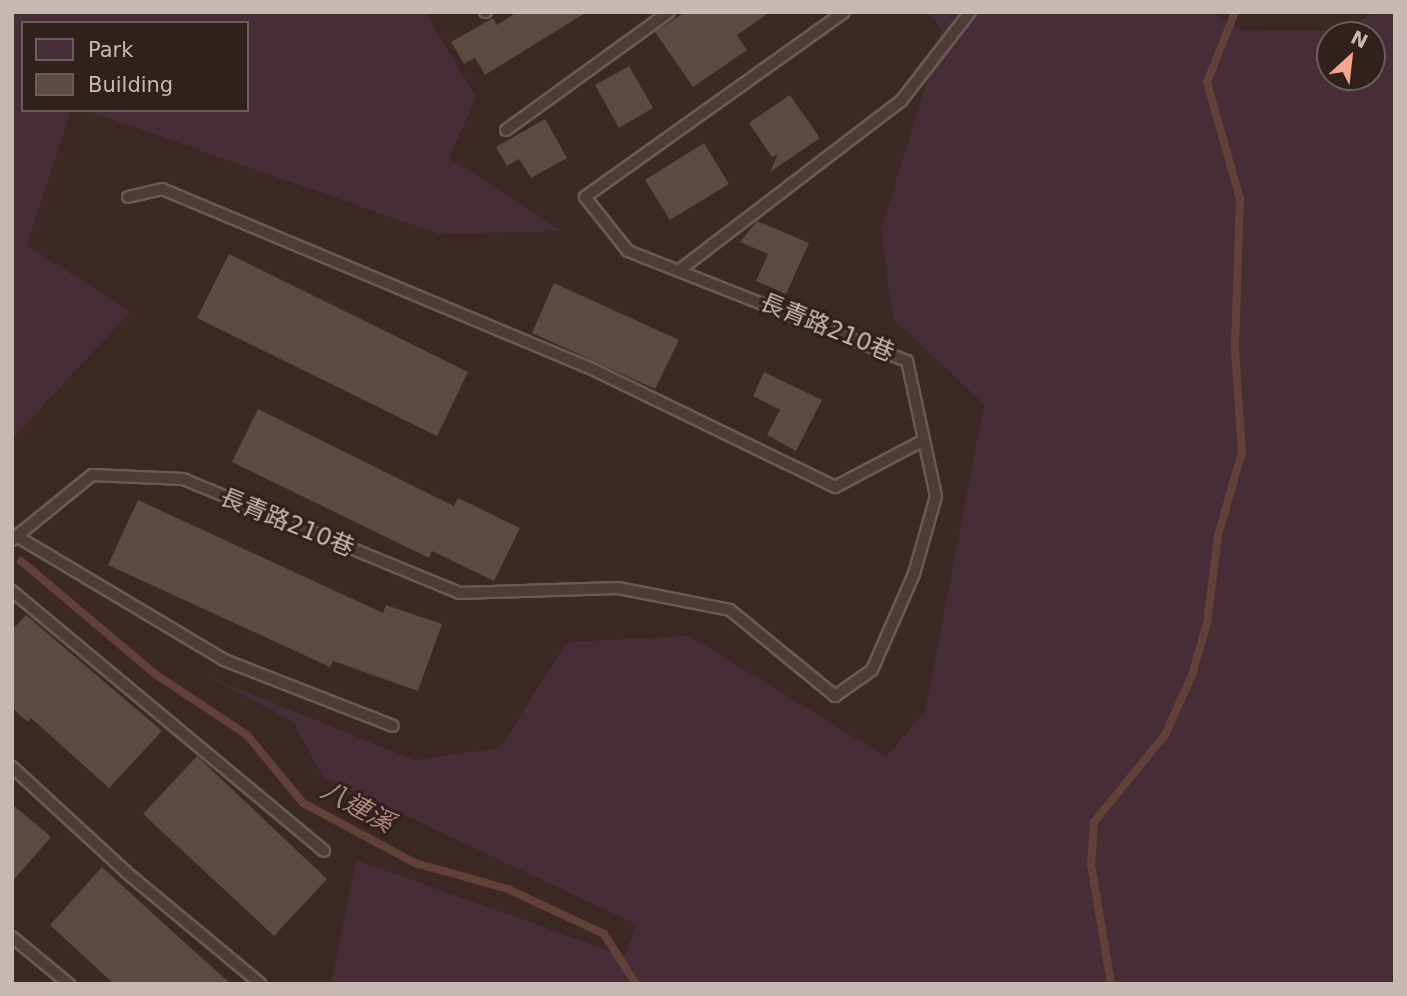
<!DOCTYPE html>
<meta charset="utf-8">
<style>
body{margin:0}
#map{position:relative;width:1407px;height:996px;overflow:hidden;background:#3c2924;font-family:"DejaVu Sans","Noto Sans TC",sans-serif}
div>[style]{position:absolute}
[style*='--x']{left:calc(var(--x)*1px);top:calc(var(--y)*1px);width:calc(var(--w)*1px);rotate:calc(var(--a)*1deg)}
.green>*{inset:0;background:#462d37}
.stream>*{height:8px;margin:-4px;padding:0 4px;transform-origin:4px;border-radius:4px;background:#634138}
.building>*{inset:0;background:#5e4943}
.roads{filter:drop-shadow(2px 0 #6a5a56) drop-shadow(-2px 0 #6a5a56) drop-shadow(0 2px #6a5a56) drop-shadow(0 -2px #6a5a56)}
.lane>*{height:10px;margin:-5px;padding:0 5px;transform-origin:5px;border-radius:5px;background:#4d3c38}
span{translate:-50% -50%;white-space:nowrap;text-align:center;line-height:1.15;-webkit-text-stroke:6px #31211d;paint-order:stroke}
.street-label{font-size:24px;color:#c8b8b3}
.water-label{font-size:26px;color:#af867c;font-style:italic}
.frame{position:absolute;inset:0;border:14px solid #c8b8b3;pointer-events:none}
.legend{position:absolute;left:21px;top:21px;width:228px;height:91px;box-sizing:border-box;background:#31211d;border:2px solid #6d5d59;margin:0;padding:9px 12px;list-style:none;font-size:21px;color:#c8b8b3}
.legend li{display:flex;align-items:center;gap:14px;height:35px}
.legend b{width:35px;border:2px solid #6d5d59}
.north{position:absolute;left:1316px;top:21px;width:70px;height:70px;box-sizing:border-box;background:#31211d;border:2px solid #6d5d59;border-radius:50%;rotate:27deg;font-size:19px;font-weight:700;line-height:28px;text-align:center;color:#c8b8b3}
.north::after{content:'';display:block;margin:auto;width:24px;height:32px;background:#f6a48a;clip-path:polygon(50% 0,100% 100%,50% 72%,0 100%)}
</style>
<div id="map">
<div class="green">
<i style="clip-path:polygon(12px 12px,425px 12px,476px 97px,449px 158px,562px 231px,439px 234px,85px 110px,247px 110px,247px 23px,23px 23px,23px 110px,71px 110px,27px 245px,130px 312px,14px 437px)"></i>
<i style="clip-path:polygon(evenodd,927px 12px,1213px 12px,1241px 30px,1344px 31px,1374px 12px,1395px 12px,1395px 984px,331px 984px,356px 860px,625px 956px,636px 924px,323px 777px,293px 722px,209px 677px,414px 760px,500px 748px,567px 642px,689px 636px,886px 757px,925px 712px,984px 404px,893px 319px,881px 230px,942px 31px,927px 12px,1330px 35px,1372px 35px,1372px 77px,1330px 77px,1330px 35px)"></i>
</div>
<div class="stream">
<i style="--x:21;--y:561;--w:175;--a:40.1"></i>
<i style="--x:155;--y:674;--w:110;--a:33.5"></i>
<i style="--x:247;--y:735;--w:88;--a:50.5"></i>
<i style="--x:303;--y:803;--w:127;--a:28.2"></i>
<i style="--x:415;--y:863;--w:97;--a:15.6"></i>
<i style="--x:508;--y:889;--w:106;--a:25.1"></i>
<i style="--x:604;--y:934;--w:59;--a:57.4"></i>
<i style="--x:1111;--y:984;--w:121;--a:-99.5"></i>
<i style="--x:1091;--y:865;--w:43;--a:-86"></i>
<i style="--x:1094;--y:822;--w:112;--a:-50.8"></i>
<i style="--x:1165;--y:735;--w:66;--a:-65.8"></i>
<i style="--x:1192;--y:675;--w:54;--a:-73.9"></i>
<i style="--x:1207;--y:623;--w:88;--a:-82.8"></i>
<i style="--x:1218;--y:536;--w:87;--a:-74.1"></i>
<i style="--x:1242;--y:452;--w:104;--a:-93.9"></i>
<i style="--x:1235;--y:348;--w:149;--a:-88.1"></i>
<i style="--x:1240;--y:199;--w:122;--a:-105.8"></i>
<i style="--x:1207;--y:82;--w:75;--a:-68.2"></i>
</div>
<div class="building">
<i style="clip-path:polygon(517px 12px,587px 12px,485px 75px,475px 58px,464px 64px,451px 42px,493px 18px,497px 25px)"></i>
<i style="clip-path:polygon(685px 12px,770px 12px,737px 35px,747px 50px,693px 87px,655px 32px)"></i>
<i style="clip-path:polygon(629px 66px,653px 108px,619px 128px,595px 85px)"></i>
<i style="clip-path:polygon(790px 95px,820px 138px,770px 172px,778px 154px,772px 157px,749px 123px)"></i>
<i style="clip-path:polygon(545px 119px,567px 158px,531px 178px,519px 159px,507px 166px,496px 147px)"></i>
<i style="clip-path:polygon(704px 143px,729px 184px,670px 220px,645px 180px)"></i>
<i style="clip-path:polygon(757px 221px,809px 243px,786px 294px,756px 281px,768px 254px,740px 242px)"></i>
<i style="clip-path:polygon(229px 254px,468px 372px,437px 436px,197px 318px)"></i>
<i style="clip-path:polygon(554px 283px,679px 340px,655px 389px,532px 333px)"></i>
<i style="clip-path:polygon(764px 372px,822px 400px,796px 451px,767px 435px,780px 410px,753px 396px)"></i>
<i style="clip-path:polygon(258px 409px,454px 506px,458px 498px,520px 528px,494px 581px,432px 551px,429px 558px,232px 462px)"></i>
<i style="clip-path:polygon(138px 500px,383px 613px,386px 605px,442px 624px,418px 691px,333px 661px,330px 667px,108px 565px)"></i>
<i style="clip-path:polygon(26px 615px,162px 731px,109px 788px,31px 718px,28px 722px,12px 708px,12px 630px)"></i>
<i style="clip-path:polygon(197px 756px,327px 879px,274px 936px,143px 814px)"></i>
<i style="clip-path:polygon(12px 804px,51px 837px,12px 882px)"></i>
<i style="clip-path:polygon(102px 867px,184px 942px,231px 984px,114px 984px,50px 925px)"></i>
</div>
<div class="roads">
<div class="lane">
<i style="--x:485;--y:12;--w:1;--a:0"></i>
<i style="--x:506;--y:130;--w:201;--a:-35.9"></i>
<i style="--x:128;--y:197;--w:35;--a:-13"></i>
<i style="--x:162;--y:189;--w:462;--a:22.7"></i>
<i style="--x:588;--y:367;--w:275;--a:25.9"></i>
<i style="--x:835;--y:487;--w:96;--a:-27.9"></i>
<i style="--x:681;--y:269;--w:277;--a:-37.4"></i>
<i style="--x:901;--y:101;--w:113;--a:-52.2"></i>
<i style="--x:18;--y:537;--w:240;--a:30.8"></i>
<i style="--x:224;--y:660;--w:181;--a:21.3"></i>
<i style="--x:12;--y:540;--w:103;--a:-39.1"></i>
<i style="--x:92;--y:475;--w:91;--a:2.5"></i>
<i style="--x:183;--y:479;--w:299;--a:22.4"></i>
<i style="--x:459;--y:593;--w:159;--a:-1.8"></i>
<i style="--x:618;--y:588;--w:114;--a:11.1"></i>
<i style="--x:730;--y:610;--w:136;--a:39.3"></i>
<i style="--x:835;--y:696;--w:45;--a:-35.1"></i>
<i style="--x:872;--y:670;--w:105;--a:-66.4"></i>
<i style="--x:914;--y:574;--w:81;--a:-74.2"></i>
<i style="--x:936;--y:496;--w:138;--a:-102.1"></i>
<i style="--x:907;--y:361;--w:300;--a:-158.5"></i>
<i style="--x:628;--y:251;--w:69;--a:-128.5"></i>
<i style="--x:585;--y:197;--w:318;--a:-35.5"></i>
<i style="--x:12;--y:591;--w:406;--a:39.8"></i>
<i style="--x:12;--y:767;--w:155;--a:42.6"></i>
<i style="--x:126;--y:872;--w:175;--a:39.7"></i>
<i style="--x:12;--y:937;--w:74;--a:39.5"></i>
</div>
</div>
<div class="street-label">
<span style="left:827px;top:328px;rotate:22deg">長青路210巷</span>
<span style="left:287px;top:523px;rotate:22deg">長青路210巷</span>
</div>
<div class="water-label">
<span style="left:357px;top:807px;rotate:29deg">八連溪</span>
</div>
<div class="frame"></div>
<ul class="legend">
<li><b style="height:19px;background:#462d37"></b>Park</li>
<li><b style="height:19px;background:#5e4943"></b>Building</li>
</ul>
<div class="north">N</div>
</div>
